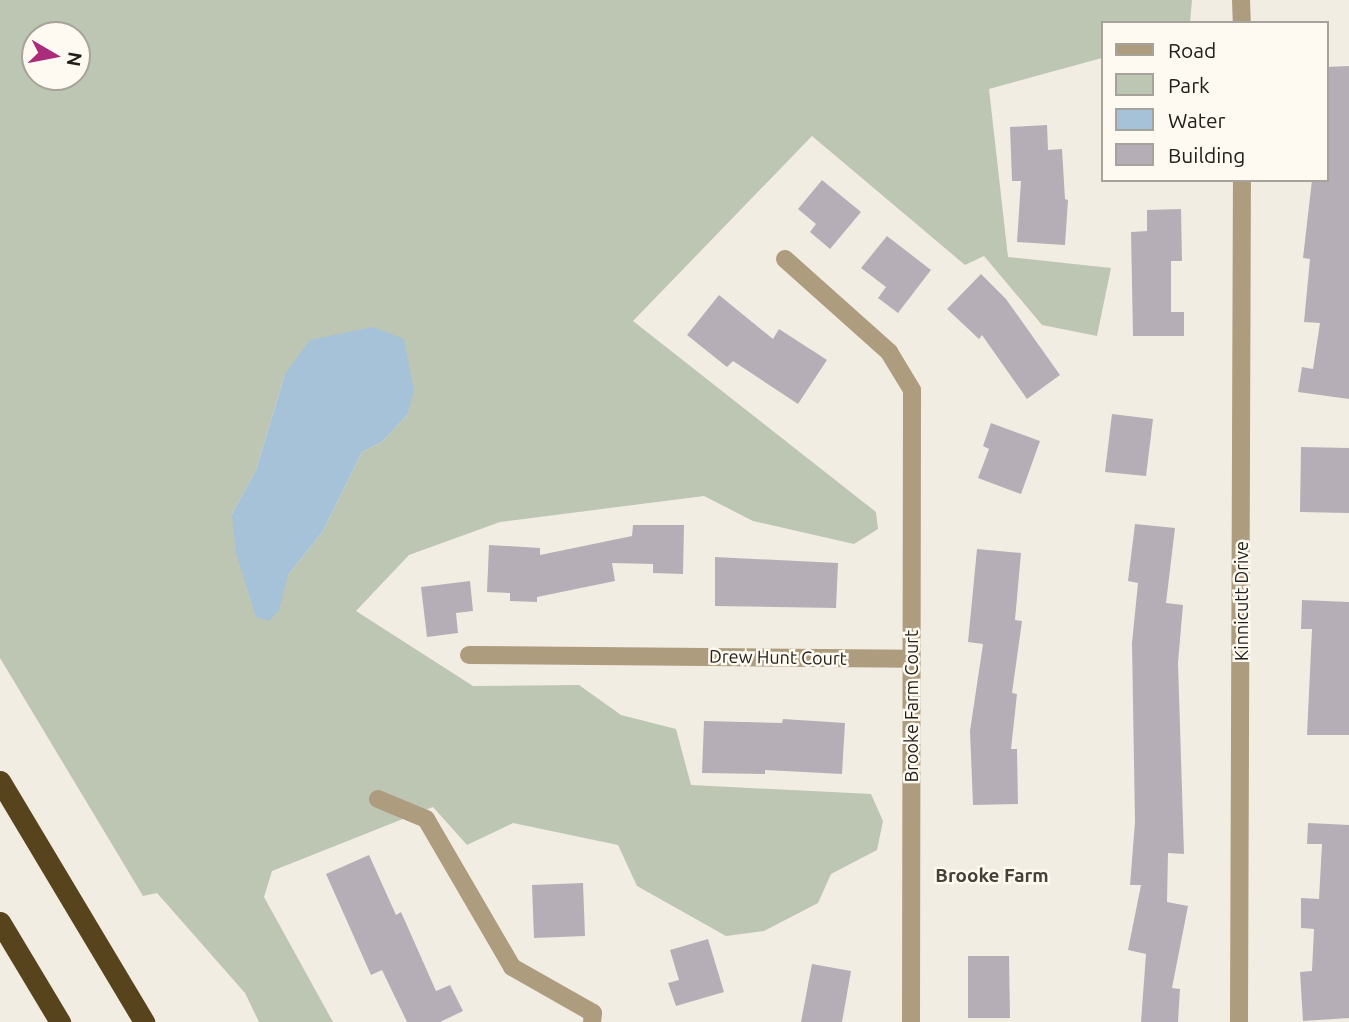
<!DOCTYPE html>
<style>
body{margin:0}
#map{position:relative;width:1349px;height:1022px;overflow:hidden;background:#f2ede2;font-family:Ubuntu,sans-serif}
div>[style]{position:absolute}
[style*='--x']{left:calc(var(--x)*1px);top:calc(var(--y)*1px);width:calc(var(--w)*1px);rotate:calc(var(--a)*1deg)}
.green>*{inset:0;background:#bdc6b3}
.water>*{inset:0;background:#a5c2d9}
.building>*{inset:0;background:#b6aeb7}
.minor>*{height:18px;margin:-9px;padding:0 9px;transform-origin:9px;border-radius:9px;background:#ad9c7d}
.highway>*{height:21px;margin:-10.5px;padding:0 10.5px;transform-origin:10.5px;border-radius:10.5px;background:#58441c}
span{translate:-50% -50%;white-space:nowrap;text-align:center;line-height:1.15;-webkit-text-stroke:5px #fefaf1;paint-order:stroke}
.street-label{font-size:18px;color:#22201c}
.neighbourhood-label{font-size:19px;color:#454138;font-weight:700}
.legend{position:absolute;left:1101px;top:21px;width:228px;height:161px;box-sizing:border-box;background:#fefaf1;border:2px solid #a6a39c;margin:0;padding:9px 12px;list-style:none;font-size:21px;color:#22201c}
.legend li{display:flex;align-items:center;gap:14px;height:35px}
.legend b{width:35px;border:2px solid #a6a39c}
.north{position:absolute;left:21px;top:21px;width:70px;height:70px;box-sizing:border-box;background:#fefaf1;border:2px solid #a6a39c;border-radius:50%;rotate:100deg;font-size:19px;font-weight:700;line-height:28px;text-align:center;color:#22201c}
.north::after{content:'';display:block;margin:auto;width:24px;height:32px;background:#ab2c7b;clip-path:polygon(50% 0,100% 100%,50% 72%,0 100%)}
</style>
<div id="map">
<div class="green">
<i style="clip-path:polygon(evenodd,0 0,1192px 0,1190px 23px,1102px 23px,1102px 58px,989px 89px,1008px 257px,1111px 268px,1097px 336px,1042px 325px,984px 256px,965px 265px,812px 136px,633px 321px,876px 512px,878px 529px,854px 544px,753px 521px,704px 496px,500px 522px,409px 555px,356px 611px,473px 686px,579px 685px,621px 715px,676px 729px,691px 785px,871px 794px,883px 821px,877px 850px,831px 874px,818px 903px,764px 931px,726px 936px,637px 886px,618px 845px,513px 823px,467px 845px,433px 807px,272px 871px,264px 897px,333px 1022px,259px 1022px,245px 993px,157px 893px,143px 896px,0 658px,0 0,35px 35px,77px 35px,77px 77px,35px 77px,35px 35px,0 0,285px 374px,407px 415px,382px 442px,362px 452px,323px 531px,288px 575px,232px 514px,256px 470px,285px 374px)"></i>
</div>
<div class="water">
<i style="clip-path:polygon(373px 327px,404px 339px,414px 391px,407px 415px,382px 442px,362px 452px,323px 531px,288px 575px,279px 610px,269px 621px,256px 617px,236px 553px,232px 514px,256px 470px,285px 374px,310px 340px)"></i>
</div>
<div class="building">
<i style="clip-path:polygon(1349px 66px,1349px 399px,1298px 392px,1302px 367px,1313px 369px,1320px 323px,1304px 322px,1310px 259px,1303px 258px,1312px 180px,1326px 180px,1326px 67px)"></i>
<i style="clip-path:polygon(1047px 125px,1048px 150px,1062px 149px,1065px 199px,1068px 200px,1065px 245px,1017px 242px,1021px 181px,1012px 181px,1010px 127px)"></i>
<i style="clip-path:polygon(822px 180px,861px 212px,830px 249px,810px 232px,816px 224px,798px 209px)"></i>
<i style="clip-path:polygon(1181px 209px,1182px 261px,1171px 261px,1171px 312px,1184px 312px,1184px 336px,1133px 336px,1131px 232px,1147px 231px,1147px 210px)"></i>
<i style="clip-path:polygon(887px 236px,931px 270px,898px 313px,878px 298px,886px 287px,861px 268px)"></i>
<i style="clip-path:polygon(981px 274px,1006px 299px,1060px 375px,1027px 399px,982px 335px,979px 339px,947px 309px)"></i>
<i style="clip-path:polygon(719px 295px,773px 339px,779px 329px,827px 360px,798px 404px,733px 361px,727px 367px,687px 335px)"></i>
<i style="clip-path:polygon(1112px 414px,1153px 419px,1146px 476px,1105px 472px)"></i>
<i style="clip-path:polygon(991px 423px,1040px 441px,1021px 494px,978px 478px,989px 449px,983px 446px)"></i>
<i style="clip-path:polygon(1301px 447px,1349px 448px,1349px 513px,1300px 512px)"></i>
<i style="clip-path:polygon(1135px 524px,1175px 528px,1166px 603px,1183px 605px,1178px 663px,1184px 854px,1168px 853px,1167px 902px,1188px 906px,1172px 988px,1180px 989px,1178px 1022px,1141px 1022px,1146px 954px,1128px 950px,1141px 885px,1130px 885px,1135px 822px,1132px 643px,1138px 583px,1128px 581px)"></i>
<i style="clip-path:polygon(633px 525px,684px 525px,683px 574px,653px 573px,653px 564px,612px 563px,615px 581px,537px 597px,537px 602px,510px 601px,510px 593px,487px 592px,489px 545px,540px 548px,540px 555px,632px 536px)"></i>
<i style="clip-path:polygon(977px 549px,1021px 553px,1015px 620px,1022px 621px,1012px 693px,1017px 694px,1011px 749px,1017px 749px,1018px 804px,973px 805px,970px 731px,983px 644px,968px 642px)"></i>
<i style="clip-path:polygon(715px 557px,838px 563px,836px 608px,715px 606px)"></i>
<i style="clip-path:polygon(470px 581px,473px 611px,456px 613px,458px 633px,427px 637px,421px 587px)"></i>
<i style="clip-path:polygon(1302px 600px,1349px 602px,1349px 735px,1307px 735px,1312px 629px,1301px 629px)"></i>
<i style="clip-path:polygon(783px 719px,845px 723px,842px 774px,765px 770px,765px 774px,702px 773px,704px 721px,782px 723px)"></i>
<i style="clip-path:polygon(1308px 823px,1349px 825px,1349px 1018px,1303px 1021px,1300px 972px,1312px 971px,1314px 929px,1301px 928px,1301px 898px,1319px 899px,1322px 844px,1307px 844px)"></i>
<i style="clip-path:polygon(369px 855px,396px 915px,401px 912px,436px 991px,450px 985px,463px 1011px,440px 1022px,407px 1022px,382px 970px,371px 975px,326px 874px)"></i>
<i style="clip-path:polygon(583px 883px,585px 936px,534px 938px,532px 885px)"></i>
<i style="clip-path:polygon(708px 939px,724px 992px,676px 1006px,668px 983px,679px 980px,670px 950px)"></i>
<i style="clip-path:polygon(968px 956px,1009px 956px,1010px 1018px,968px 1018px)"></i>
<i style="clip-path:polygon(812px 964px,851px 971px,842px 1022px,801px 1022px)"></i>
</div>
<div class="minor">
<i style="--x:1241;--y:0;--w:23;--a:88"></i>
<i style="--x:785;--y:259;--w:140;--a:41.8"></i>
<i style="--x:889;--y:352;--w:44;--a:58.8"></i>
<i style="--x:912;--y:390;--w:632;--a:90.09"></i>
<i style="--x:469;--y:655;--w:441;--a:0.5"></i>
<i style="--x:378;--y:799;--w:52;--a:22.6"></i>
<i style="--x:426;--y:819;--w:171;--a:59.8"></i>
<i style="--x:512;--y:967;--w:93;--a:29.6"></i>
<i style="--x:593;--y:1013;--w:9;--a:96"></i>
<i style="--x:1239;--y:1022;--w:842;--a:-89.8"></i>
</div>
<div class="highway">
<i style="--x:0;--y:781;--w:281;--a:59.1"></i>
<i style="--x:0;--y:922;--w:117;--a:59"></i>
</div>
<div class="street-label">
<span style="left:1241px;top:601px;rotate:-90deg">Kinnicutt Drive</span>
<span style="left:778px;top:657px;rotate:1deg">Drew Hunt Court</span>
<span style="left:911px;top:706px;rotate:-90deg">Brooke Farm Court</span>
</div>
<div class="neighbourhood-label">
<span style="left:992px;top:876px">Brooke Farm</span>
</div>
<ul class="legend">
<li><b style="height:9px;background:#ad9c7d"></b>Road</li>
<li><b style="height:19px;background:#bdc6b3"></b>Park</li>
<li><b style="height:19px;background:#a5c2d9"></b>Water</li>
<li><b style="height:19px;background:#b6aeb7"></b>Building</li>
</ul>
<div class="north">N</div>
</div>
